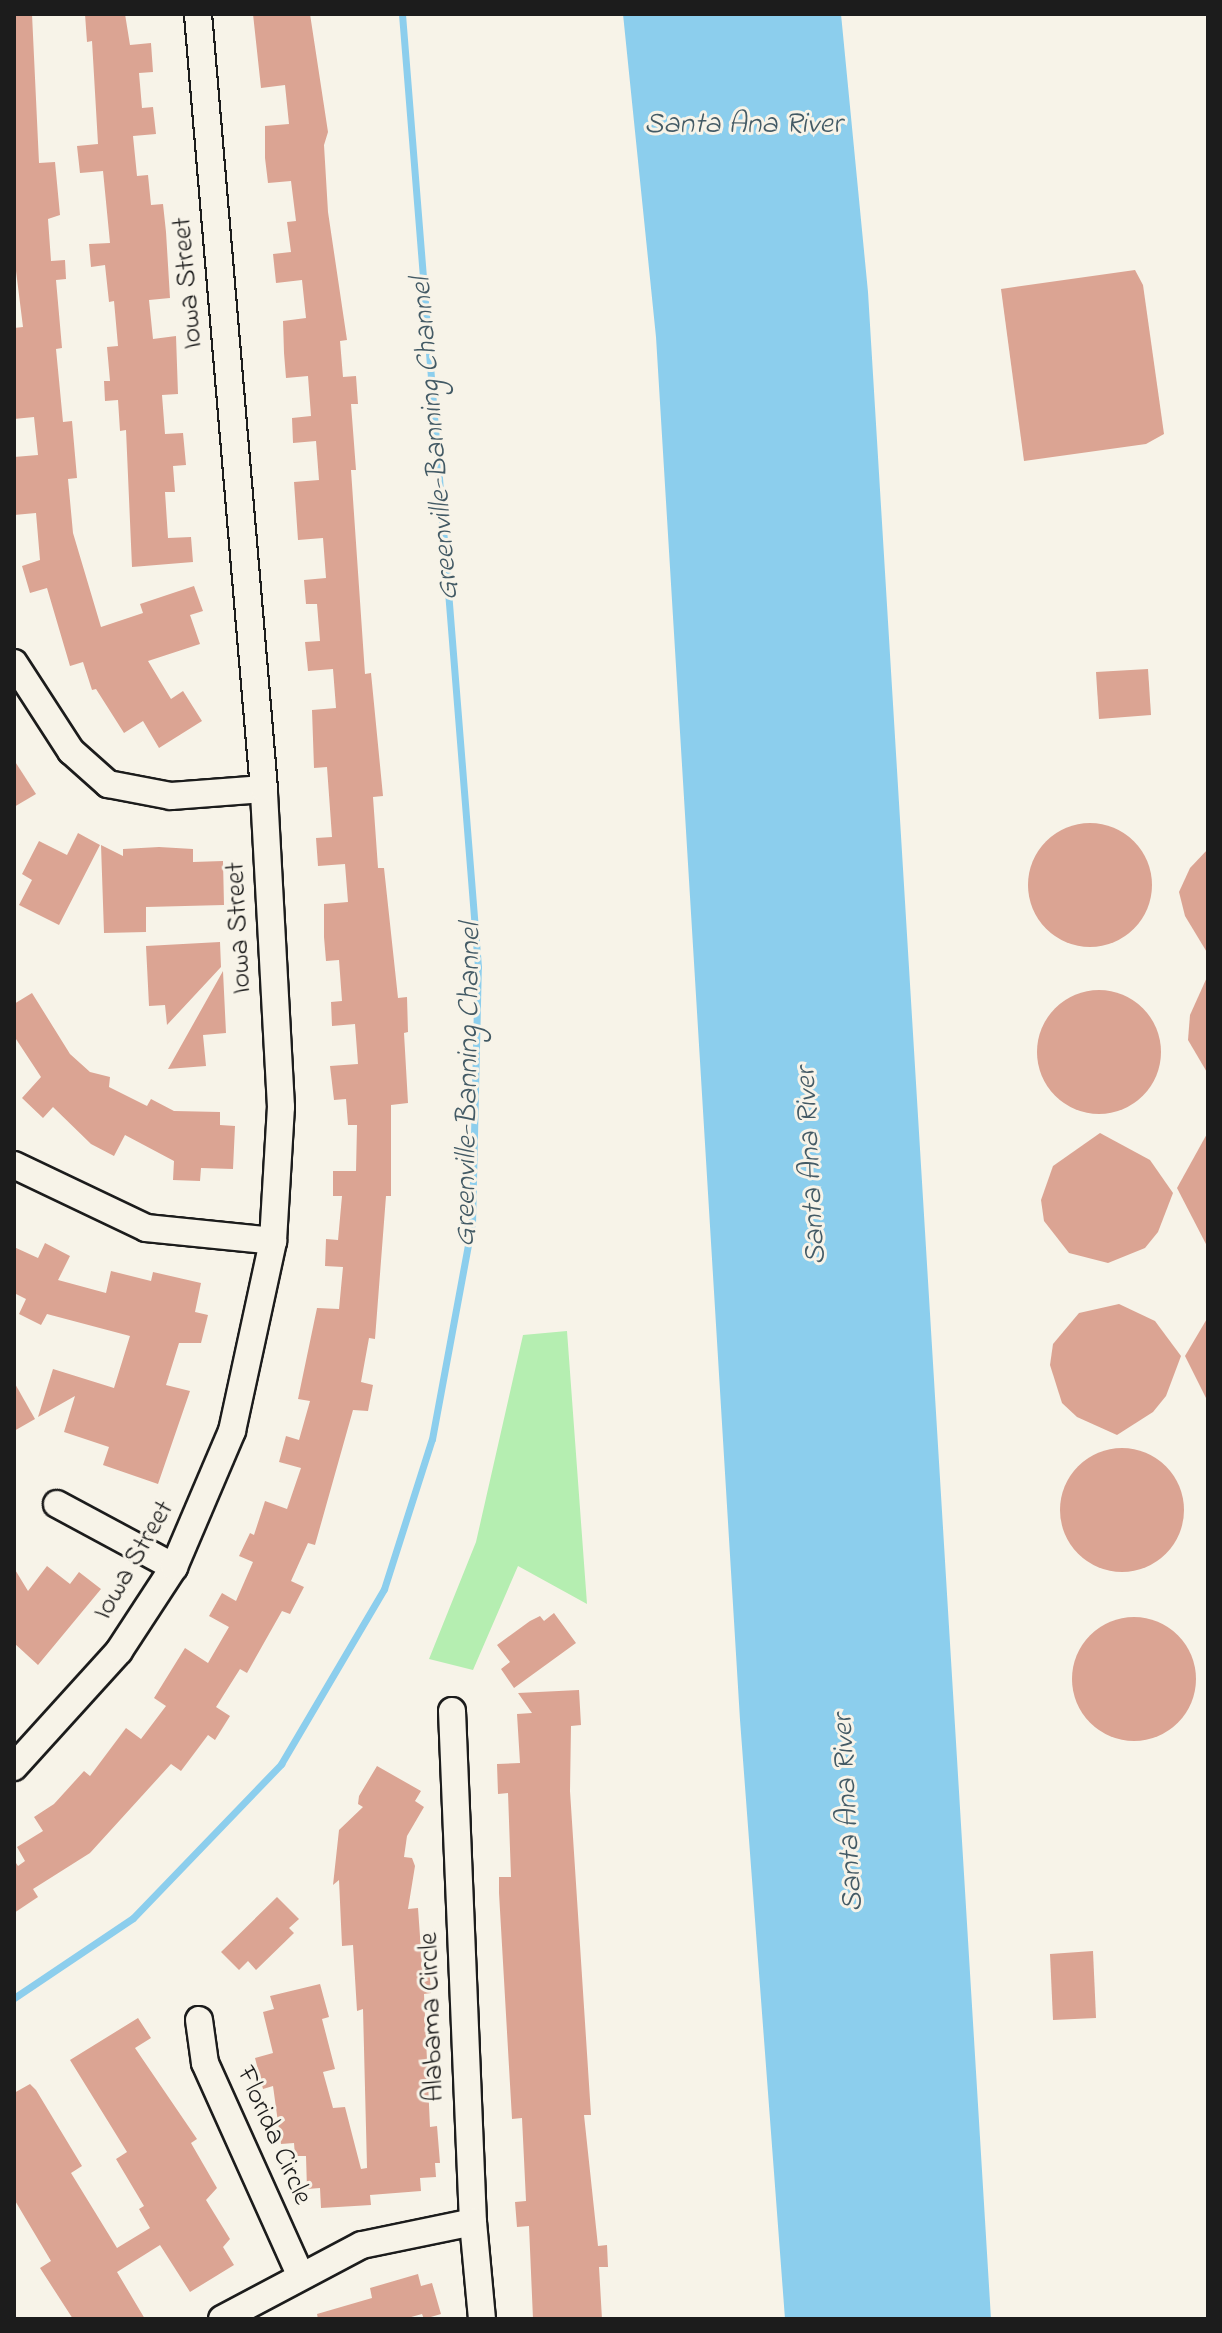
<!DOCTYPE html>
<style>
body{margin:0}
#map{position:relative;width:1222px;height:2333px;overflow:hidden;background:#f7f3e8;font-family:"Indie Flower",sans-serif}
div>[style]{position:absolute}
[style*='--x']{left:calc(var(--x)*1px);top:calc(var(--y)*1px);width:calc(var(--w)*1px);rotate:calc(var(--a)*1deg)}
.green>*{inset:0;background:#b5eeb1}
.water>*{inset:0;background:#8cceed}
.stream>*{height:7px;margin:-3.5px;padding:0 3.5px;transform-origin:3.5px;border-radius:3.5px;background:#8cceed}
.building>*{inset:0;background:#dba493}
.round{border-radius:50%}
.roads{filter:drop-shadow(2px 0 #1c1c1c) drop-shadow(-2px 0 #1c1c1c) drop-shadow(0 2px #1c1c1c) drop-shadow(0 -2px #1c1c1c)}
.street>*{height:26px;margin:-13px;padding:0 13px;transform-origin:13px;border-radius:13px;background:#f7f3e8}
span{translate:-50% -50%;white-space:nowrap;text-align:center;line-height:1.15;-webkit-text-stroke:6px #f7f3e8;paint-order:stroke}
.street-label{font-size:28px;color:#1c1c1c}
.water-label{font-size:30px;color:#435a65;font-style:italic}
.frame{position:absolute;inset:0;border:16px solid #1c1c1c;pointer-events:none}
</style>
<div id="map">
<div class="green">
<i style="clip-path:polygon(567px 1331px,587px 1604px,518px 1566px,473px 1670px,429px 1659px,476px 1542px,523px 1335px)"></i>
</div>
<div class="water">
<i style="clip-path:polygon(623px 14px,841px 14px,868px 292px,991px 2319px,785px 2319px,740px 1720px,656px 337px)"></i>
</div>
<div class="stream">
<i style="--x:14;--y:1998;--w:143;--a:-33.9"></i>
<i style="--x:133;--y:1918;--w:214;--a:-46.1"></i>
<i style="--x:281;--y:1764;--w:203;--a:-59.5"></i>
<i style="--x:384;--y:1589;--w:157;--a:-72.3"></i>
<i style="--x:432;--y:1439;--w:219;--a:-79.5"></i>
<i style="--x:472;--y:1224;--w:257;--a:-88.7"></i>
<i style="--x:478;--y:967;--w:956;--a:-94.56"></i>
</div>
<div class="building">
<i style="clip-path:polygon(14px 14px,32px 14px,39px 163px,55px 162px,60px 215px,48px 219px,51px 261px,65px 260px,66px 279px,56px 280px,62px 348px,56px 349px,63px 422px,72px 421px,77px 478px,68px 479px,73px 533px,101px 627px,143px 613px,140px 604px,194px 586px,203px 611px,190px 615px,200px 644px,148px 661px,171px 699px,183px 691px,202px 721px,159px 748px,143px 721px,124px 733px,96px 689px,92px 690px,83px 662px,70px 666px,47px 588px,30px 593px,22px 566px,40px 560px,36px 513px,14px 515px,14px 457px,38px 455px,34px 417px,14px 419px,14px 328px,23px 327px,14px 255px)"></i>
<i style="clip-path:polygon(85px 14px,125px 14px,130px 45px,151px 43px,153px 72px,139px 73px,142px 108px,153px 107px,156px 134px,133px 136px,137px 176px,148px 175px,151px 205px,163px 204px,166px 232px,170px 298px,149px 300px,153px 339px,176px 336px,178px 394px,162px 395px,165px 434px,183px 433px,186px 465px,173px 466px,175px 492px,165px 492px,168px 538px,191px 537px,193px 562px,132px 567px,126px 430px,120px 431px,118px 400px,105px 401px,104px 381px,110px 381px,107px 347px,118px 346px,114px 301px,109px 302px,105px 265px,91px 267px,89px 244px,110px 243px,103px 171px,80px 173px,77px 146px,98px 144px,92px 41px,87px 42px)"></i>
<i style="clip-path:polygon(253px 14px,310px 14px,328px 132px,324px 145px,328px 212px,347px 340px,340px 341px,343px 377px,356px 376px,358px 404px,351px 404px,356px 470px,351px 470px,365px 674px,371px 673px,383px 796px,373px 797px,378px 868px,384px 868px,398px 998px,407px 997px,408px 1032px,404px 1033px,408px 1103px,391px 1105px,391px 1196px,386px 1196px,375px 1339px,369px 1338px,361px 1382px,373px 1385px,368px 1411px,353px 1410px,315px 1545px,308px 1543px,291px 1581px,304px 1587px,290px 1614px,282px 1611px,247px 1673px,240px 1669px,216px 1707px,230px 1716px,215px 1740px,208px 1735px,181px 1771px,171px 1764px,90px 1853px,33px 1889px,38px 1897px,14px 1913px,14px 1860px,18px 1866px,25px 1861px,17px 1847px,43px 1831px,34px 1817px,54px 1804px,84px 1771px,90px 1776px,126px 1728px,141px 1739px,166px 1706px,154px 1698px,185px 1648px,208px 1663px,229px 1627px,209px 1616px,222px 1593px,236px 1601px,253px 1562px,239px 1556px,250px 1533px,254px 1535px,265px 1501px,287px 1509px,301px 1468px,279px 1462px,286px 1436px,299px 1440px,310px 1401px,298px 1399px,317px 1308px,339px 1309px,343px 1267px,325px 1266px,326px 1239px,338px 1240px,342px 1196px,333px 1196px,333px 1171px,356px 1171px,357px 1125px,348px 1125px,346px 1099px,334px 1100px,330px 1066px,358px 1064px,355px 1024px,332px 1026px,331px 1002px,342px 1001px,339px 960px,326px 961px,324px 937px,324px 904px,348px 902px,345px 864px,318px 866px,316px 838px,332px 837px,327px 767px,314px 768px,312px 710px,336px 708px,333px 669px,308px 671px,305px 642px,320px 641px,317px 604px,306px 604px,304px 580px,326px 578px,323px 538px,298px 540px,294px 482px,319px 480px,316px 441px,293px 443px,292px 418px,311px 416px,308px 376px,286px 378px,284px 353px,283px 321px,306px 318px,302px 280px,276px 283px,273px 254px,291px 252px,287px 222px,296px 221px,291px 181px,268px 183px,265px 158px,265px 126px,289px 124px,285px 85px,261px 88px)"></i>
<i style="clip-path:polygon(1135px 270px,1143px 285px,1164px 434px,1146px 444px,1024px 461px,1001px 289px)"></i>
<i style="clip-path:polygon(1148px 669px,1151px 715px,1099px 719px,1096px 672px)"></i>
<i style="clip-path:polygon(14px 760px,36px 794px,14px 807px)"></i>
<i class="round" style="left:1028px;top:823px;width:124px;height:124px"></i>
<i style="clip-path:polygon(78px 833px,100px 845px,59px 925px,19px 905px,32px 880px,22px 874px,39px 841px,67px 855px)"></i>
<i style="clip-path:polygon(101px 845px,123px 856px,123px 849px,159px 847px,193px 849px,193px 862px,223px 861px,224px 905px,146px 907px,146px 932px,104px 933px)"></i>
<i style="clip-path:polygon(1208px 849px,1208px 954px,1185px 916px,1179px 892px,1190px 868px)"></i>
<i style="clip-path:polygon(220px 942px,221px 967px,167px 1025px,165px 1005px,149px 1006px,146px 946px)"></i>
<i style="clip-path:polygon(223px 971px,226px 1033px,203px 1035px,206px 1066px,168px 1069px)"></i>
<i style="clip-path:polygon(1208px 975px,1208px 1074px,1188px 1040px,1190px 1015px)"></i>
<i class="round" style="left:1037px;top:990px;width:124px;height:124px"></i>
<i style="clip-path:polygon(32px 993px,70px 1054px,90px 1072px,110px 1077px,109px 1087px,147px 1106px,151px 1099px,174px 1111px,220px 1112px,220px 1125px,235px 1126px,233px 1169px,201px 1168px,200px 1181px,173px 1180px,174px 1161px,125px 1135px,114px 1156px,91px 1144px,53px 1107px,43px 1118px,22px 1098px,41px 1077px,14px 1036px,14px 1004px)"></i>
<i style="clip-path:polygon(1208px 1132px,1208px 1248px,1177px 1188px)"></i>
<i style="clip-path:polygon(1100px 1133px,1150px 1160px,1173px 1193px,1158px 1232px,1145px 1248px,1108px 1263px,1069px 1253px,1044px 1221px,1041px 1200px,1053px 1166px)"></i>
<i style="clip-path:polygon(45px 1243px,70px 1256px,58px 1280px,106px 1293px,111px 1271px,151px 1281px,153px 1272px,201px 1283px,195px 1312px,208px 1315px,201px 1343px,179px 1343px,166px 1385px,190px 1391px,158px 1484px,103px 1465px,109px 1447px,64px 1432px,75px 1396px,38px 1417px,53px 1369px,114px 1388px,130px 1336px,47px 1314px,41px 1325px,19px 1314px,26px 1299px,14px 1293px,14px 1247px,38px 1258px)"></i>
<i style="clip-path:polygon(1119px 1304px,1155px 1321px,1181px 1356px,1166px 1396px,1153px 1412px,1117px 1435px,1077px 1417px,1062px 1403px,1050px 1365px,1053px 1344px,1079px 1313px)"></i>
<i style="clip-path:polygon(1208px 1317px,1208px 1402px,1185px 1356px)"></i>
<i style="clip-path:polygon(14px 1382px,35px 1419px,14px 1431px)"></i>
<i class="round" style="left:1060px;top:1448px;width:124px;height:124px"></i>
<i style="clip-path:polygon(47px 1566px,70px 1584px,79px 1572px,101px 1589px,38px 1665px,14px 1643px,14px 1568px,28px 1591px)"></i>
<i style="clip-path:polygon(554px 1613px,576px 1643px,514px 1688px,501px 1669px,510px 1662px,497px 1645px,530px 1621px,540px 1616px,544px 1621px)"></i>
<i class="round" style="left:1072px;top:1617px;width:124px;height:124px"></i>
<i style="clip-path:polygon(579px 1690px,581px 1725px,571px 1726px,570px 1791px,591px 2115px,584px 2115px,598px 2246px,607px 2245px,608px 2267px,599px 2267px,602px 2319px,533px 2319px,529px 2226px,517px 2227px,515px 2202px,526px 2201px,522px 2118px,512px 2119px,499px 1893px,499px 1877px,511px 1877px,508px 1793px,498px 1794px,497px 1764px,520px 1763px,517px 1714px,532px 1713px,518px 1693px)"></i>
<i style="clip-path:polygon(377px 1766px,421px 1791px,415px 1801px,424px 1807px,407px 1836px,404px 1857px,412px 1858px,415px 1866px,408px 1909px,418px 1908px,422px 1965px,429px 1965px,431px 1993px,424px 1994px,430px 2127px,437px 2126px,440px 2163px,435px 2163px,436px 2177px,420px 2178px,421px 2191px,370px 2195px,371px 2205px,321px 2208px,320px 2188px,307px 2189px,306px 2156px,295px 2156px,294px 2143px,281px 2144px,273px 2086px,263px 2089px,255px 2058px,273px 2053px,263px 2012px,274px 2009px,270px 1996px,320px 1984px,329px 2017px,322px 2019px,335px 2069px,323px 2072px,333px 2108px,345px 2107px,361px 2169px,367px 2168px,363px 2009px,357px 2011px,353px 1945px,342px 1946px,339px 1880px,333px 1885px,339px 1830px,363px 1807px,358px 1804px,359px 1796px)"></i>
<i style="clip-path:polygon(277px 1897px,299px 1919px,289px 1928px,294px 1933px,256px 1970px,248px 1961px,239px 1970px,221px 1952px)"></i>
<i style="clip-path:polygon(1093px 1951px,1096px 2018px,1053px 2020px,1050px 1954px)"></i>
<i style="clip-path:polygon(138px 2018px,151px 2038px,135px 2048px,197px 2139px,191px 2143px,217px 2188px,206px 2200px,230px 2239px,223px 2247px,234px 2265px,190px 2292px,160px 2245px,117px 2272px,145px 2319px,73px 2319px,40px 2268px,51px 2261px,14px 2199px,14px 2093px,30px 2084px,36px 2090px,82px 2166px,71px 2173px,117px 2248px,150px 2228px,139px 2209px,144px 2206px,116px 2159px,127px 2152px,70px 2060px)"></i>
<i style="clip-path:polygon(418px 2274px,421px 2286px,432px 2283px,441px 2314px,424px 2319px,422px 2314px,404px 2319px,318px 2319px,317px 2314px,372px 2298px,370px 2288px)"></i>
</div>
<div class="roads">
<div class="street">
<i style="--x:14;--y:663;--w:105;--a:57.1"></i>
<i style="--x:71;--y:751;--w:50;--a:41.7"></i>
<i style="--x:108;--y:784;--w:64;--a:10.8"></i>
<i style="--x:171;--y:796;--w:93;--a:-4.3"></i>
<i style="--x:14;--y:1165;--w:146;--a:25.5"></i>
<i style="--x:146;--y:1228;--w:128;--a:5.8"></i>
<i style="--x:57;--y:1504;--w:133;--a:28.3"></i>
<i style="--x:452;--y:1711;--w:511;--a:87.65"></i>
<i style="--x:473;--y:2222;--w:97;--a:84.7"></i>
<i style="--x:14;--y:1767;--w:156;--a:-47.8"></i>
<i style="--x:119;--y:1651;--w:100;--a:-56.8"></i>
<i style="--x:174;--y:1567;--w:148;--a:-66.9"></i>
<i style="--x:232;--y:1431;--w:194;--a:-77.8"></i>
<i style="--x:273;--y:1241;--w:134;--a:-86.6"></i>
<i style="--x:281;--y:1107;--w:318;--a:-93.1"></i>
<i style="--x:264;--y:789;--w:778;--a:-94.87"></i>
<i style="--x:199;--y:2020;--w:43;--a:82.1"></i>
<i style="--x:205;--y:2063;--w:231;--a:65.8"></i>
<i style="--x:222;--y:2319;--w:158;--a:-27.9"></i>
<i style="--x:362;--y:2245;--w:113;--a:-11.7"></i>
</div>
</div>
<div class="street-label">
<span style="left:189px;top:283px;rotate:-95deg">Iowa Street</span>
<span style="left:240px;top:928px;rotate:-93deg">Iowa Street</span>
<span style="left:135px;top:1561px;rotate:-60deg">Iowa Street</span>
<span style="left:433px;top:2017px;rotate:-92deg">Alabama Circle</span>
<span style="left:273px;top:2136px;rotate:66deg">Florida Circle</span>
</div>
<div class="water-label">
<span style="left:743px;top:125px">Santa Ana River</span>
<span style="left:436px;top:439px;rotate:-95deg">Greenville-Banning Channel</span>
<span style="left:469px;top:1085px;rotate:-89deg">Greenville-Banning Channel</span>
<span style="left:812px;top:1166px;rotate:-93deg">Santa Ana River</span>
<span style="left:849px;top:1813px;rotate:-93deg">Santa Ana River</span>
</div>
<div class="frame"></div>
</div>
